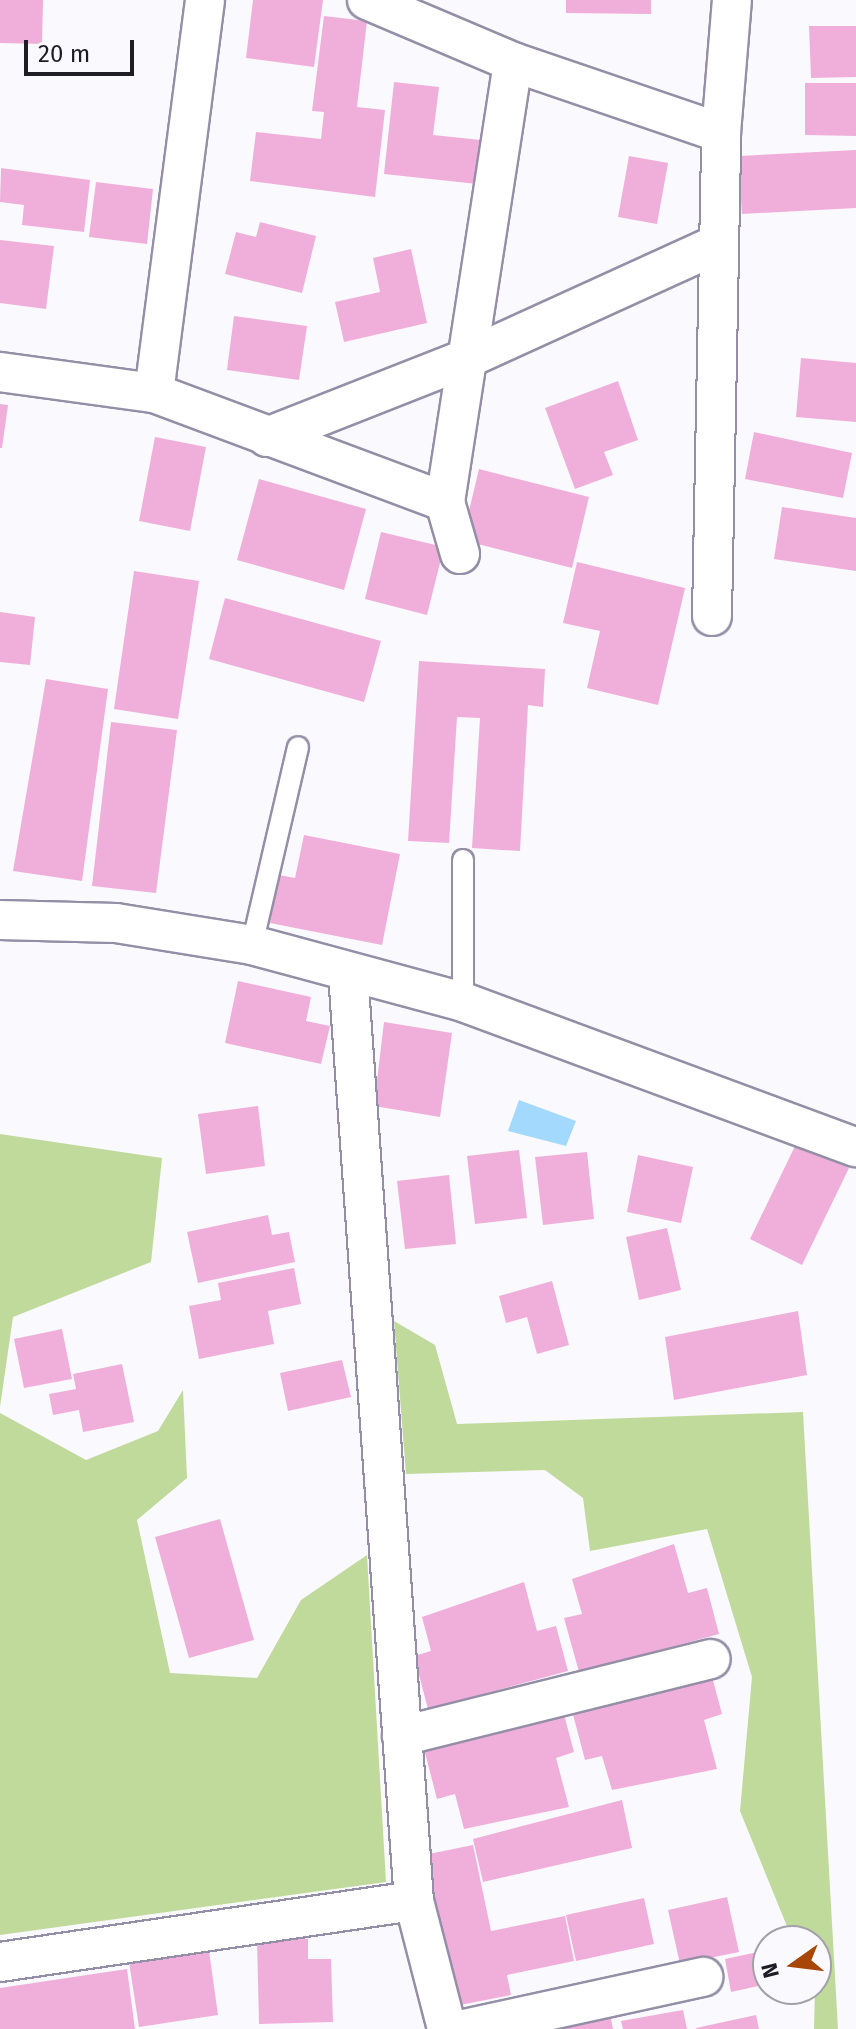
<!DOCTYPE html>
<style>
body{margin:0}
#map{position:relative;width:856px;height:2029px;overflow:hidden;background:#faf9fe;font-family:"Fira Sans",sans-serif}
div>[style]{position:absolute}
[style*='--x']{left:calc(var(--x)*1px);top:calc(var(--y)*1px);width:calc(var(--w)*1px);rotate:calc(var(--a)*1deg)}
.green>*{inset:0;background:#c0da9c}
.water>*{inset:0;background:#a3d9fd}
.building>*{inset:0;background:#f0afdb}
.roads{filter:drop-shadow(2px 0 #948fa6) drop-shadow(-2px 0 #948fa6) drop-shadow(0 2px #948fa6) drop-shadow(0 -2px #948fa6)}
.lane>*{height:20px;margin:-10px;padding:0 10px;transform-origin:10px;border-radius:10px;background:#fff}
.street>*{height:38px;margin:-19px;padding:0 19px;transform-origin:19px;border-radius:19px;background:#fff}
span{translate:-50% -50%;white-space:nowrap;text-align:center;line-height:1.15;-webkit-text-stroke:7px #faf9fe;paint-order:stroke}
.north{position:absolute;left:752px;top:1925px;width:80px;height:80px;box-sizing:border-box;background:#faf9fe;border:2px solid #a2a1a7;border-radius:50%;rotate:256deg;font-size:22px;font-weight:700;line-height:32px;text-align:center;color:#1e1c25}
.north::after{content:'';display:block;margin:auto;width:28px;height:36px;background:#a84606;clip-path:polygon(50% 0,100% 100%,50% 72%,0 100%)}
.scale{position:absolute;left:24px;top:40px;width:110px;height:36px;box-sizing:border-box;border:4px solid #1e1c25;border-top:0;padding-left:10px;font-size:24px;line-height:28px;white-space:nowrap;color:#1e1c25;-webkit-text-stroke:6px #faf9fe;paint-order:stroke}
</style>
<div id="map">
<div class="green">
<i style="clip-path:polygon(0 1134px,162px 1158px,151px 1262px,13px 1317px,0 1407px)"></i>
<i style="clip-path:polygon(394px 1321px,435px 1345px,457px 1424px,803px 1412px,838px 2029px,814px 2029px,816px 1941px,793px 1941px,740px 1811px,752px 1677px,707px 1529px,590px 1551px,583px 1498px,545px 1470px,406px 1474px)"></i>
<i style="clip-path:polygon(183px 1390px,187px 1478px,137px 1520px,170px 1673px,257px 1678px,301px 1600px,367px 1555px,386px 1882px,0 1935px,0 1413px,86px 1460px,158px 1431px)"></i>
</div>
<div class="water">
<i style="clip-path:polygon(519px 1100px,576px 1121px,566px 1146px,508px 1131px)"></i>
</div>
<div class="building">
<i style="clip-path:polygon(0 0,43px 0,42px 44px,0 43px)"></i>
<i style="clip-path:polygon(253px 0,323px 0,314px 67px,246px 58px)"></i>
<i style="clip-path:polygon(566px 0,651px 0,651px 14px,566px 13px)"></i>
<i style="clip-path:polygon(324px 16px,367px 21px,357px 107px,385px 110px,375px 197px,250px 181px,256px 132px,321px 139px,324px 112px,312px 111px)"></i>
<i style="clip-path:polygon(809px 26px,856px 26px,856px 77px,811px 78px)"></i>
<i style="clip-path:polygon(394px 82px,439px 87px,433px 135px,481px 140px,477px 184px,384px 174px)"></i>
<i style="clip-path:polygon(805px 83px,856px 83px,856px 136px,805px 135px)"></i>
<i style="clip-path:polygon(856px 150px,856px 208px,742px 214px,738px 156px)"></i>
<i style="clip-path:polygon(629px 156px,668px 163px,657px 224px,618px 217px)"></i>
<i style="clip-path:polygon(1px 168px,90px 180px,84px 232px,22px 225px,24px 205px,0 202px)"></i>
<i style="clip-path:polygon(96px 182px,153px 189px,147px 244px,89px 237px)"></i>
<i style="clip-path:polygon(260px 222px,316px 236px,302px 293px,225px 274px,236px 232px,256px 237px)"></i>
<i style="clip-path:polygon(0 240px,54px 246px,46px 309px,0 303px)"></i>
<i style="clip-path:polygon(411px 249px,427px 323px,344px 342px,335px 302px,380px 292px,373px 258px)"></i>
<i style="clip-path:polygon(234px 316px,307px 326px,299px 380px,227px 370px)"></i>
<i style="clip-path:polygon(801px 358px,856px 363px,856px 422px,796px 417px)"></i>
<i style="clip-path:polygon(618px 381px,638px 440px,604px 452px,613px 475px,575px 489px,545px 408px)"></i>
<i style="clip-path:polygon(0 404px,8px 405px,2px 448px,0 448px)"></i>
<i style="clip-path:polygon(754px 432px,852px 453px,843px 498px,745px 479px)"></i>
<i style="clip-path:polygon(155px 437px,206px 447px,190px 531px,139px 521px)"></i>
<i style="clip-path:polygon(479px 469px,589px 497px,572px 568px,462px 540px)"></i>
<i style="clip-path:polygon(259px 479px,366px 509px,344px 590px,237px 560px)"></i>
<i style="clip-path:polygon(782px 507px,856px 518px,856px 571px,774px 559px)"></i>
<i style="clip-path:polygon(381px 532px,444px 547px,427px 615px,365px 599px)"></i>
<i style="clip-path:polygon(577px 562px,685px 588px,658px 705px,587px 688px,600px 631px,563px 623px)"></i>
<i style="clip-path:polygon(134px 571px,199px 581px,178px 719px,114px 709px)"></i>
<i style="clip-path:polygon(225px 598px,381px 641px,364px 702px,209px 659px)"></i>
<i style="clip-path:polygon(0 612px,35px 617px,30px 665px,0 662px)"></i>
<i style="clip-path:polygon(419px 661px,545px 669px,543px 707px,528px 705px,520px 851px,472px 848px,480px 718px,457px 717px,449px 843px,408px 841px)"></i>
<i style="clip-path:polygon(46px 679px,108px 689px,82px 881px,13px 871px)"></i>
<i style="clip-path:polygon(111px 722px,177px 730px,156px 893px,92px 886px)"></i>
<i style="clip-path:polygon(304px 835px,400px 854px,382px 945px,270px 923px,279px 875px,295px 878px)"></i>
<i style="clip-path:polygon(238px 981px,311px 997px,306px 1021px,330px 1026px,321px 1064px,225px 1043px)"></i>
<i style="clip-path:polygon(384px 1022px,452px 1033px,440px 1117px,374px 1106px)"></i>
<i style="clip-path:polygon(258px 1106px,265px 1166px,206px 1174px,198px 1114px)"></i>
<i style="clip-path:polygon(797px 1142px,849px 1168px,802px 1265px,750px 1239px)"></i>
<i style="clip-path:polygon(519px 1150px,527px 1218px,475px 1224px,467px 1156px)"></i>
<i style="clip-path:polygon(587px 1152px,594px 1219px,543px 1225px,535px 1157px)"></i>
<i style="clip-path:polygon(638px 1155px,693px 1167px,681px 1223px,627px 1212px)"></i>
<i style="clip-path:polygon(449px 1175px,456px 1244px,405px 1249px,397px 1181px)"></i>
<i style="clip-path:polygon(268px 1215px,272px 1235px,289px 1232px,295px 1262px,198px 1283px,187px 1232px)"></i>
<i style="clip-path:polygon(667px 1228px,681px 1290px,639px 1300px,626px 1237px)"></i>
<i style="clip-path:polygon(294px 1268px,301px 1304px,268px 1311px,274px 1344px,199px 1359px,189px 1306px,221px 1300px,218px 1283px)"></i>
<i style="clip-path:polygon(552px 1281px,569px 1345px,537px 1354px,527px 1317px,506px 1323px,499px 1296px)"></i>
<i style="clip-path:polygon(798px 1311px,807px 1375px,674px 1400px,665px 1337px)"></i>
<i style="clip-path:polygon(62px 1329px,72px 1379px,24px 1388px,14px 1339px)"></i>
<i style="clip-path:polygon(342px 1360px,351px 1397px,288px 1411px,280px 1373px)"></i>
<i style="clip-path:polygon(122px 1364px,134px 1422px,83px 1432px,79px 1410px,53px 1415px,49px 1394px,76px 1389px,73px 1374px)"></i>
<i style="clip-path:polygon(220px 1519px,254px 1640px,189px 1658px,155px 1537px)"></i>
<i style="clip-path:polygon(674px 1544px,688px 1593px,707px 1588px,719px 1634px,579px 1672px,564px 1618px,582px 1614px,572px 1579px)"></i>
<i style="clip-path:polygon(524px 1582px,537px 1631px,556px 1626px,568px 1671px,428px 1709px,414px 1656px,431px 1651px,422px 1617px)"></i>
<i style="clip-path:polygon(710px 1669px,722px 1714px,704px 1720px,717px 1769px,612px 1790px,602px 1756px,585px 1760px,571px 1707px)"></i>
<i style="clip-path:polygon(562px 1707px,574px 1752px,556px 1758px,569px 1807px,464px 1829px,455px 1794px,437px 1799px,423px 1745px)"></i>
<i style="clip-path:polygon(622px 1800px,632px 1848px,483px 1882px,473px 1839px)"></i>
<i style="clip-path:polygon(473px 1845px,491px 1931px,565px 1916px,574px 1961px,507px 1975px,511px 1995px,455px 2006px,424px 1855px)"></i>
<i style="clip-path:polygon(727px 1897px,739px 1952px,680px 1964px,668px 1910px)"></i>
<i style="clip-path:polygon(644px 1898px,654px 1944px,576px 1961px,566px 1915px)"></i>
<i style="clip-path:polygon(308px 1939px,308px 1959px,331px 1959px,333px 2022px,259px 2024px,257px 1940px)"></i>
<i style="clip-path:polygon(768px 1950px,768px 1984px,731px 1992px,725px 1959px)"></i>
<i style="clip-path:polygon(209px 1951px,218px 2015px,139px 2027px,129px 1962px)"></i>
<i style="clip-path:polygon(127px 1969px,135px 2029px,0 2029px,0 1988px)"></i>
<i style="clip-path:polygon(608px 2004px,613px 2029px,558px 2029px,555px 2015px)"></i>
<i style="clip-path:polygon(683px 2010px,687px 2029px,623px 2029px,621px 2021px)"></i>
<i style="clip-path:polygon(756px 2015px,759px 2029px,696px 2029px,696px 2028px)"></i>
</div>
<div class="roads">
<div class="lane">
<i style="--x:463;--y:860;--w:142;--a:90"></i>
<i style="--x:252;--y:945;--w:203;--a:-76.9"></i>
</div>
<div class="street">
<i style="--x:367;--y:0;--w:159;--a:23"></i>
<i style="--x:513;--y:62;--w:220;--a:18.8"></i>
<i style="--x:721;--y:133;--w:133;--a:-85.3"></i>
<i style="--x:0;--y:372;--w:155;--a:7.8"></i>
<i style="--x:154;--y:393;--w:396;--a:-82.6"></i>
<i style="--x:154;--y:393;--w:311;--a:20.5"></i>
<i style="--x:267;--y:437;--w:216;--a:-21.5"></i>
<i style="--x:468;--y:358;--w:273;--a:-24.5"></i>
<i style="--x:460;--y:554;--w:54;--a:-106.1"></i>
<i style="--x:445;--y:502;--w:445;--a:-81.2"></i>
<i style="--x:712;--y:616;--w:483;--a:-88.9"></i>
<i style="--x:0;--y:920;--w:116;--a:1.5"></i>
<i style="--x:116;--y:923;--w:138;--a:9.2"></i>
<i style="--x:252;--y:945;--w:219;--a:15.1"></i>
<i style="--x:463;--y:1002;--w:419;--a:20.3"></i>
<i style="--x:402;--y:1736;--w:318;--a:-14"></i>
<i style="--x:414;--y:1901;--w:132;--a:75.5"></i>
<i style="--x:0;--y:1962;--w:418;--a:-8.4"></i>
<i style="--x:414;--y:1901;--w:929;--a:-94.07"></i>
<i style="--x:464;--y:2029;--w:245;--a:-12.3"></i>
</div>
</div>
<div class="north">N</div>
<div class="scale">20 m</div>
</div>
